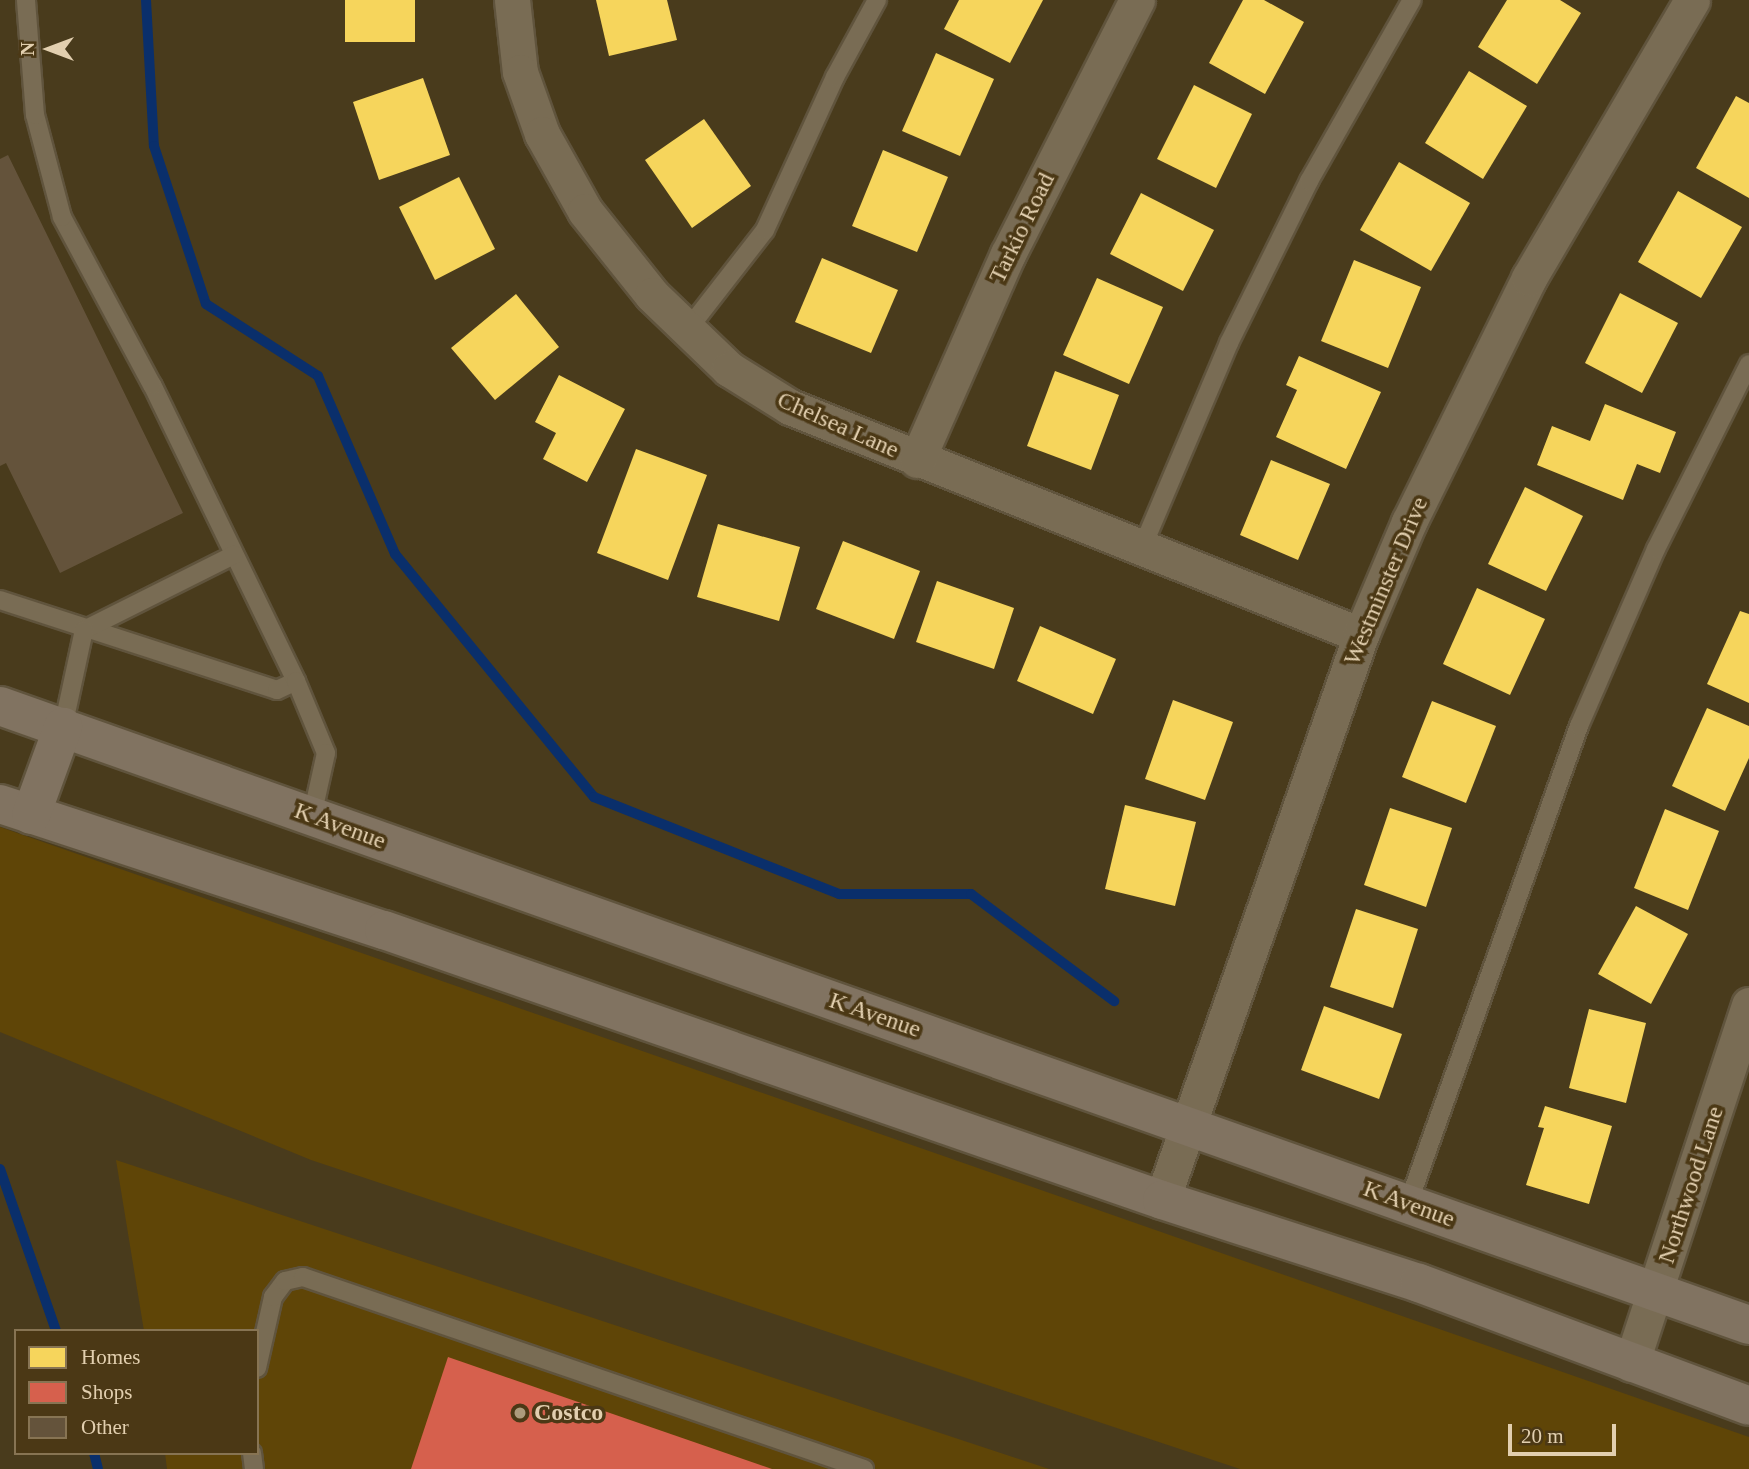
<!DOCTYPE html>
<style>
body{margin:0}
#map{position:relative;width:1749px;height:1469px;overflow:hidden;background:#493b1c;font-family:Georgia,serif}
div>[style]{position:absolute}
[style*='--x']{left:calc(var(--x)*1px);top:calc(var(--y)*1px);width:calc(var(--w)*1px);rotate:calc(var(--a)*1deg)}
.built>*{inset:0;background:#5f4507}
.homes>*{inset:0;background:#f6d55c}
.shops>*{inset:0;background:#d6604d}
.stream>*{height:10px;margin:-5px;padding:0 5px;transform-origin:5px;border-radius:5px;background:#0a2f6b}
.building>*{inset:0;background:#64533b}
.roads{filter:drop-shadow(2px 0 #60543d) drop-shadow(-2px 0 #60543d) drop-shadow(0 2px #60543d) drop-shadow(0 -2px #60543d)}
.service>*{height:18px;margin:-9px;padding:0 9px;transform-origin:9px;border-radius:9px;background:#796c54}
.minor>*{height:35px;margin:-17.5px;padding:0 17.5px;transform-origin:17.5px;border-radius:17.5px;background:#796c54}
.secondary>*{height:38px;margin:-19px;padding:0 19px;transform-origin:19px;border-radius:19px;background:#817361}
.dots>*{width:19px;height:19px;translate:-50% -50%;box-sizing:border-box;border:4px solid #4b3815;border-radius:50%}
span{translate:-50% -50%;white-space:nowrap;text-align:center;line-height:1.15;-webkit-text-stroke:7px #4b3815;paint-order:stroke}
.street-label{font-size:24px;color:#e2cfaf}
.poi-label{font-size:24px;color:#e2cfaf;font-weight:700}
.left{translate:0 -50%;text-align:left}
.legend{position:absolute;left:14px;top:1329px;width:245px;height:126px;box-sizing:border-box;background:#4b3815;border:2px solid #877453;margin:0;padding:9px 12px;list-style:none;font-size:21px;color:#e2cfaf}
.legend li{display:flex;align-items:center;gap:14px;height:35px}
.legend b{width:35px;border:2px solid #877453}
.north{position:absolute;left:14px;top:14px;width:70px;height:70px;-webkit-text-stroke:5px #4b3815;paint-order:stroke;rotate:270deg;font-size:19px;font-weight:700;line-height:28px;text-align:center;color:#e2cfaf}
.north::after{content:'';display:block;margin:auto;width:24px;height:32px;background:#e2cfaf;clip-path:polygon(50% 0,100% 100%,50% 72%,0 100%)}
.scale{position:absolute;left:1508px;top:1424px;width:108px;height:32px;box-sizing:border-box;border:4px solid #e2cfaf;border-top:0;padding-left:9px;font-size:21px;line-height:24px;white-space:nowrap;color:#e2cfaf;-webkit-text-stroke:5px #4b3815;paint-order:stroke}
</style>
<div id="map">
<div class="built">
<i style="clip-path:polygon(0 827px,1749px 1437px,1749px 1469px,1240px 1469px,311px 1160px,0 1032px)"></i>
<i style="clip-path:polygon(116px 1160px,1049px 1469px,167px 1469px,165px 1453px,257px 1453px,257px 1331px,144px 1331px)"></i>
</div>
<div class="homes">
<i style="clip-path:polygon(345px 0,415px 0,415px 42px,345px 42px)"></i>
<i style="clip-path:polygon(596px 0,667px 0,677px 40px,609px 56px)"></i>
<i style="clip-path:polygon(959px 0,1043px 0,1010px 63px,944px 29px)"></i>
<i style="clip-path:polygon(1243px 0,1264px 0,1304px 22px,1265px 94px,1209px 63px)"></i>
<i style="clip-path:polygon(1507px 0,1560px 0,1581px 13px,1537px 84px,1478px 47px)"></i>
<i style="clip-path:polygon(936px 53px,994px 79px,960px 156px,902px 131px)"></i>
<i style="clip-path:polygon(1469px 71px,1527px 106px,1483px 179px,1425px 143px)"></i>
<i style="clip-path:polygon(423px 78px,450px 155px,379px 180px,353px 102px)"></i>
<i style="clip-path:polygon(1194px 85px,1252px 114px,1216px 188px,1157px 159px)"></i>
<i style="clip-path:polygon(1736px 96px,1749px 103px,1749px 198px,1696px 168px)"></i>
<i style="clip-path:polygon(704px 119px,751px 186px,692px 228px,645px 160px)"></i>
<i style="clip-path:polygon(883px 150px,948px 177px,917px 252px,852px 226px)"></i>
<i style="clip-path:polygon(1399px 162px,1470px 203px,1431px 271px,1360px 230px)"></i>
<i style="clip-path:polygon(459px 177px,495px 249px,435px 280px,399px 207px)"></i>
<i style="clip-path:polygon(1678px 191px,1742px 227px,1701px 298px,1638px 262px)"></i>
<i style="clip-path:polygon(1141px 193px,1214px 230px,1183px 291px,1110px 254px)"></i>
<i style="clip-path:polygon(822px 258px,898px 290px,871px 353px,795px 322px)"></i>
<i style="clip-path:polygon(1354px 260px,1421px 287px,1388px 368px,1321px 341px)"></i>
<i style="clip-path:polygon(1097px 278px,1163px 307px,1129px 384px,1063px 355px)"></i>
<i style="clip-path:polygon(1620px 293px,1678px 323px,1642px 393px,1585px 363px)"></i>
<i style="clip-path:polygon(516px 294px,559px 347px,495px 400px,451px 348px)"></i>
<i style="clip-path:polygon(1299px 356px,1381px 392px,1346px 469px,1276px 437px,1297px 390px,1286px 385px)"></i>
<i style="clip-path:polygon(1055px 371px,1119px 395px,1091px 470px,1027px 446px)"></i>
<i style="clip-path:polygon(559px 375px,625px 409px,587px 482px,543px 459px,556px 433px,535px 422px)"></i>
<i style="clip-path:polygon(1605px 404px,1676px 432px,1660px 473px,1637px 464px,1623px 500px,1537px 465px,1552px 426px,1590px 441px)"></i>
<i style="clip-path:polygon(636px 449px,707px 475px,668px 580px,597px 553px)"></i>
<i style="clip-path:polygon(1271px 460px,1330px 484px,1298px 560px,1240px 535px)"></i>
<i style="clip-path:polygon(1525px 487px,1583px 516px,1546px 591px,1488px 564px)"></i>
<i style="clip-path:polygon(718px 524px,800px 547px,779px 621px,697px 597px)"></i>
<i style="clip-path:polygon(843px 541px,920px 571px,894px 639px,816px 609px)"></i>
<i style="clip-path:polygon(937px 581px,1014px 608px,994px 669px,916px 642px)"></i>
<i style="clip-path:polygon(1477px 588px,1545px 619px,1510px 695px,1443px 664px)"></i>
<i style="clip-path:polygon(1740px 611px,1749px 614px,1749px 703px,1707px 684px)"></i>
<i style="clip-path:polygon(1040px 626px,1116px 659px,1093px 714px,1017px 681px)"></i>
<i style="clip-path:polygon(1173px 700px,1233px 722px,1205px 800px,1145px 779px)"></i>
<i style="clip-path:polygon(1432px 701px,1496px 726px,1466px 803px,1402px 777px)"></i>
<i style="clip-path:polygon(1707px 708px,1749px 726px,1749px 758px,1725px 811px,1672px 786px)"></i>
<i style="clip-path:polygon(1125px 805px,1196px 822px,1175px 906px,1105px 889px)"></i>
<i style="clip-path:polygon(1390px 808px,1452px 828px,1426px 907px,1364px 885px)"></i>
<i style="clip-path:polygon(1665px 809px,1719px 831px,1688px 910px,1634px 888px)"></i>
<i style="clip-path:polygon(1636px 906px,1688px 934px,1651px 1004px,1598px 974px)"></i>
<i style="clip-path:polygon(1356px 909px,1418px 929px,1393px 1008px,1330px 987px)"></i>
<i style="clip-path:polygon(1324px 1006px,1402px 1034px,1379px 1099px,1301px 1070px)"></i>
<i style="clip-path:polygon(1589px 1009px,1646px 1023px,1626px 1103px,1569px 1088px)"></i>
<i style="clip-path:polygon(1545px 1106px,1612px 1126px,1589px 1204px,1526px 1185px,1544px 1128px,1538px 1127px)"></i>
</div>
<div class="shops">
<i style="clip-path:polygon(448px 1357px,772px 1469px,411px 1469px)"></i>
</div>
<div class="stream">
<i style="--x:146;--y:0;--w:146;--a:86.9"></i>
<i style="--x:154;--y:146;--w:166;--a:71.8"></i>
<i style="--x:206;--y:304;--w:133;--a:32.7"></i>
<i style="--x:318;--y:376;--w:194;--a:66.6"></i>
<i style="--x:395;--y:554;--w:314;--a:50.7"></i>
<i style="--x:594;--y:797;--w:264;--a:21.6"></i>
<i style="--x:839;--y:894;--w:132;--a:0"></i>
<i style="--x:971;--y:894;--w:179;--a:36.8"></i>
<i style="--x:0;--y:1169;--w:171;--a:70.9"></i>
<i style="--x:94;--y:1453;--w:16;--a:76"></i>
</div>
<div class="building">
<i style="clip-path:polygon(8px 155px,183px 513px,60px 573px,6px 463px,0 466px,0 159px)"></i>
</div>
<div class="roads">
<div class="service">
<i style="--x:688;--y:329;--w:125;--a:-52.1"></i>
<i style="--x:765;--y:230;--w:168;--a:-65.4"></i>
<i style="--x:835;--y:77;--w:88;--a:-61.4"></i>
<i style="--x:1142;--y:548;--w:223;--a:-67"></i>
<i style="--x:1229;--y:343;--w:181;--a:-63.7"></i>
<i style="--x:1309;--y:181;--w:208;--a:-60.4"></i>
<i style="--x:0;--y:600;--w:291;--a:18"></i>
<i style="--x:277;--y:690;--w:21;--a:-25"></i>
<i style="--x:296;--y:681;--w:329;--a:-115.9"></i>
<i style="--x:152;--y:385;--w:191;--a:-118.2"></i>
<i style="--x:62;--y:217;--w:106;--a:-104.8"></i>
<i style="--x:35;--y:115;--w:115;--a:-94.5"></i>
<i style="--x:84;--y:630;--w:168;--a:-26.6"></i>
<i style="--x:296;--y:681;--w:78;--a:67.4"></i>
<i style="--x:326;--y:753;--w:65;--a:102.5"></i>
<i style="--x:63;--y:727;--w:99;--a:-77.8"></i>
<i style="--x:1408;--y:1204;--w:508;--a:-70.32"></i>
<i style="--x:1579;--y:726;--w:193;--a:-66.5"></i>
<i style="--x:1656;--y:549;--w:207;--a:-63.3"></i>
<i style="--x:257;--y:1368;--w:73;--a:-77.3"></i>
<i style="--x:273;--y:1297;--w:20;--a:-53"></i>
<i style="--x:285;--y:1281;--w:18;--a:-13"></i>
<i style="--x:303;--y:1277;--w:593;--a:18.89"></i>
<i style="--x:252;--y:1453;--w:16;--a:83"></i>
</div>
<div class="minor">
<i style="--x:512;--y:0;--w:72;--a:83.7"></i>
<i style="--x:520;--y:72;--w:66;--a:70.5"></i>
<i style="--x:542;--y:134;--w:88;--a:60.8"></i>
<i style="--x:585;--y:211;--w:107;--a:51.4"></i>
<i style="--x:652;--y:295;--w:107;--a:43.9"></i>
<i style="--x:729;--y:369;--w:72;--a:31.9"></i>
<i style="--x:790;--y:407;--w:615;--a:21.77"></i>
<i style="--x:917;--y:460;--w:225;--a:-66.2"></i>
<i style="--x:1008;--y:254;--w:285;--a:-63.1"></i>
<i style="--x:1162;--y:1200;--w:599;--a:-70.6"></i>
<i style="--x:1361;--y:635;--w:123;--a:-67"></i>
<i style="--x:1409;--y:522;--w:272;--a:-63.8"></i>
<i style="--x:1529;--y:278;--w:322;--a:-59.6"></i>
<i style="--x:1631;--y:1364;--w:378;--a:-71.8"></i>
</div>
<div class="secondary">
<i style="--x:0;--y:706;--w:1855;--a:19.49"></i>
<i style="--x:0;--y:804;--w:404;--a:18.2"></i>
<i style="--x:384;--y:930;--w:824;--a:19.14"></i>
<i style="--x:1162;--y:1200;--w:270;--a:17.9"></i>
<i style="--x:1419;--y:1283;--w:352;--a:20.4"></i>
<i style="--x:31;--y:815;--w:94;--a:-70"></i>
</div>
</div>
<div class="dots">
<i style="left:520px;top:1413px;background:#ac9b7c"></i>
</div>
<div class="street-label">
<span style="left:1022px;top:228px;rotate:-64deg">Tarkio Road</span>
<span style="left:838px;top:425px;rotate:24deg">Chelsea Lane</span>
<span style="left:1386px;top:581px;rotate:-67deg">Westminster Drive</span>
<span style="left:340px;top:826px;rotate:20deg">K Avenue</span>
<span style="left:875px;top:1015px;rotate:19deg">K Avenue</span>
<span style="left:1691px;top:1185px;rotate:-72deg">Northwood Lane</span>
<span style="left:1409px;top:1204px;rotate:20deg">K Avenue</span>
</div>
<div class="poi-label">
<span class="left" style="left:534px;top:1413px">Costco</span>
</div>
<ul class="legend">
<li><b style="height:19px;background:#f6d55c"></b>Homes</li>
<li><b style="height:19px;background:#d6604d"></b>Shops</li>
<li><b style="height:19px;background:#64533b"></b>Other</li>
</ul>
<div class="north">N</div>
<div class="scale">20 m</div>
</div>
